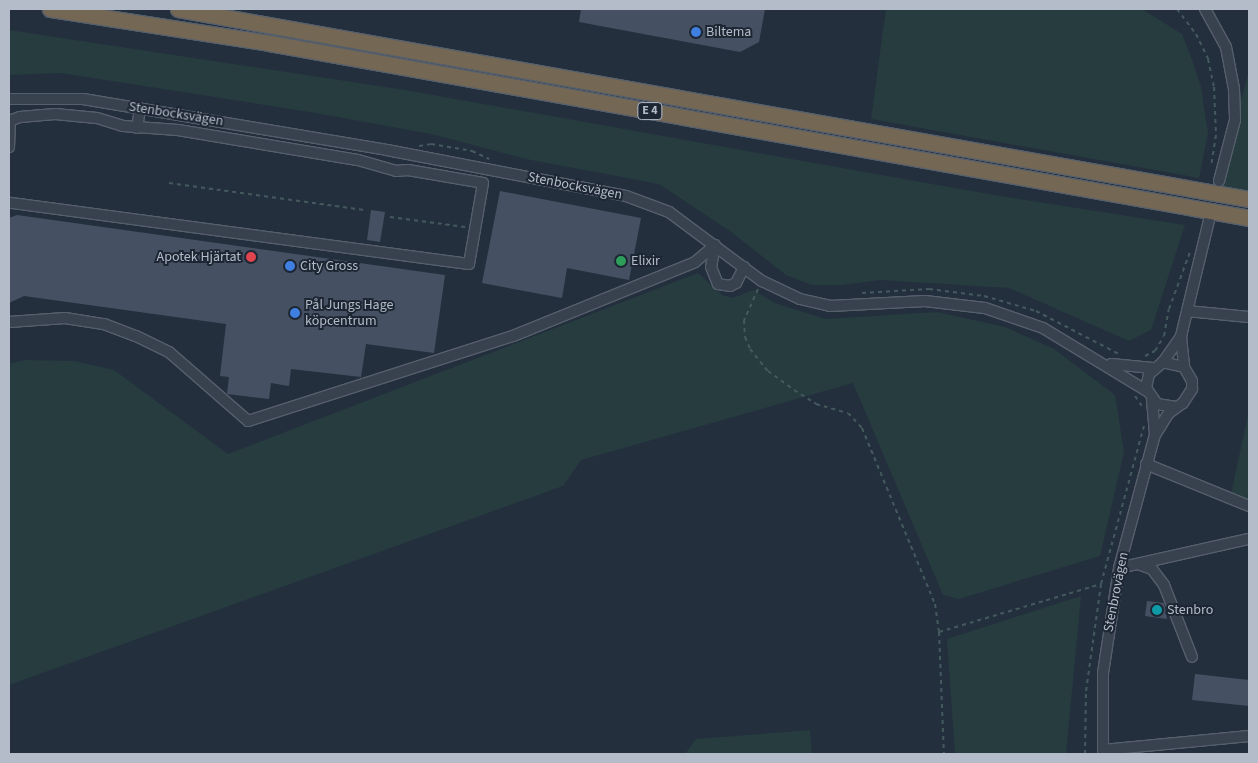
<!DOCTYPE html>
<meta charset="utf-8">
<style>
body{margin:0}
#map{position:relative;width:1258px;height:763px;overflow:hidden;background:#242f3e;font-family:"Source Sans 3",sans-serif}
div>[style]{position:absolute}
[style*='--x']{left:calc(var(--x)*1px);top:calc(var(--y)*1px);width:calc(var(--w)*1px);rotate:calc(var(--a)*1deg)}
.green>*{inset:0;background:#263c3f}
.building>*{inset:0;background:#455162}
.path>*{height:2px;margin-top:-1px;transform-origin:0;background:repeating-linear-gradient(90deg,#44595c 0 4px,transparent 0 8px)}
.roads{filter:drop-shadow(1px 0 #565f6c) drop-shadow(-1px 0 #565f6c) drop-shadow(0 1px #565f6c) drop-shadow(0 -1px #565f6c)}
.minor>*{height:10px;margin:-5px;padding:0 5px;transform-origin:5px;border-radius:5px;background:#38414e}
.highway>*{height:15px;margin:-7.5px;padding:0 7.5px;transform-origin:7.5px;border-radius:7.5px;background:#746855}
.dots>*{width:14px;height:14px;translate:-50% -50%;box-sizing:border-box;border:2px solid #1d2633;border-radius:50%}
span{translate:-50% -50%;white-space:nowrap;text-align:center;line-height:1.15;-webkit-text-stroke:4px #1d2633;paint-order:stroke}
.shield-label span{padding:1px 4px;background:#1d2633;border:1px solid;border-radius:4px;-webkit-text-stroke-width:0}
.shield-label{font-size:12px;color:#b4bcc9;font-weight:700}
.poi-label{font-size:14px;color:#b4bcc9}
.left{translate:0 -50%;text-align:left}
.right{translate:-100% -50%;text-align:right}
.street-label{font-size:14px;color:#b4bcc9}
.frame{position:absolute;inset:0;border:10px solid #b4bcc9;pointer-events:none}
</style>
<div id="map">
<div class="green">
<i style="clip-path:polygon(886px 9px,1142px 9px,1182px 34px,1192px 60px,1201px 87px,1208px 133px,1199px 178px,871px 119px)"></i>
<i style="clip-path:polygon(9px 30px,405px 90px,994px 195px,1185px 225px,1151px 330px,1129px 341px,1009px 288px,880px 280px,842px 285px,812px 285px,786px 275px,730px 231px,659px 184px,526px 159px,431px 134px,316px 113px,61px 73px,9px 75px)"></i>
<i style="clip-path:polygon(1249px 71px,1249px 191px,1218px 185px)"></i>
<i style="clip-path:polygon(698px 273px,722px 295px,733px 298px,753px 290px,775px 303px,825px 319px,937px 312px,1005px 327px,1054px 349px,1115px 395px,1124px 452px,1100px 556px,959px 599px,943px 595px,853px 383px,581px 460px,563px 486px,9px 685px,9px 364px,25px 360px,74px 361px,114px 370px,228px 454px)"></i>
<i style="clip-path:polygon(1249px 410px,1249px 499px,1231px 494px)"></i>
<i style="clip-path:polygon(1081px 596px,1066px 754px,955px 754px,947px 639px)"></i>
<i style="clip-path:polygon(810px 730px,812px 754px,685px 754px,696px 739px)"></i>
</div>
<div class="building">
<i style="clip-path:polygon(581px 9px,765px 9px,759px 42px,740px 52px,579px 22px)"></i>
<i style="clip-path:polygon(500px 191px,641px 218px,629px 280px,567px 268px,562px 298px,482px 283px)"></i>
<i style="clip-path:polygon(371px 210px,385px 212px,380px 242px,367px 240px)"></i>
<i style="clip-path:polygon(17px 215px,445px 275px,434px 353px,366px 344px,361px 377px,291px 369px,289px 386px,271px 383px,269px 399px,227px 394px,229px 377px,220px 376px,226px 324px,24px 296px,9px 303px,9px 218px)"></i>
<i style="clip-path:polygon(1147px 601px,1164px 603px,1167px 619px,1145px 616px)"></i>
<i style="clip-path:polygon(1195px 674px,1249px 680px,1249px 706px,1192px 700px)"></i>
</div>
<div class="path">
<i style="--x:1177;--y:9;--w:31;--a:53"></i>
<i style="--x:1196;--y:34;--w:28;--a:64"></i>
<i style="--x:1208;--y:59;--w:29;--a:78"></i>
<i style="--x:1214;--y:87;--w:48;--a:87.6"></i>
<i style="--x:1216;--y:135;--w:32;--a:99"></i>
<i style="--x:419;--y:146;--w:12;--a:-9"></i>
<i style="--x:431;--y:144;--w:42;--a:9.7"></i>
<i style="--x:472;--y:151;--w:19;--a:25"></i>
<i style="--x:169;--y:183;--w:197;--a:7.9"></i>
<i style="--x:390;--y:217;--w:76;--a:7.6"></i>
<i style="--x:758;--y:289;--w:34;--a:114"></i>
<i style="--x:744;--y:320;--w:17;--a:87"></i>
<i style="--x:745;--y:337;--w:13;--a:67"></i>
<i style="--x:750;--y:349;--w:28;--a:51"></i>
<i style="--x:768;--y:371;--w:32;--a:36"></i>
<i style="--x:794;--y:390;--w:26;--a:32"></i>
<i style="--x:816;--y:404;--w:33;--a:16"></i>
<i style="--x:848;--y:413;--w:21;--a:47"></i>
<i style="--x:862;--y:428;--w:191;--a:67.5"></i>
<i style="--x:935;--y:604;--w:28;--a:82"></i>
<i style="--x:939;--y:632;--w:169;--a:-16.5"></i>
<i style="--x:862;--y:293;--w:67;--a:-3.4"></i>
<i style="--x:929;--y:289;--w:55;--a:7.3"></i>
<i style="--x:984;--y:296;--w:54;--a:16.1"></i>
<i style="--x:1036;--y:311;--w:93;--a:27.4"></i>
<i style="--x:1145;--y:356;--w:11;--a:-27"></i>
<i style="--x:1155;--y:351;--w:17;--a:-59"></i>
<i style="--x:1164;--y:336;--w:27;--a:-80"></i>
<i style="--x:1169;--y:309;--w:61;--a:-69.8"></i>
<i style="--x:1135;--y:396;--w:12;--a:55"></i>
<i style="--x:939;--y:632;--w:122;--a:87.7"></i>
<i style="--x:1085;--y:754;--w:63;--a:-89.1"></i>
<i style="--x:1086;--y:691;--w:108;--a:-82"></i>
<i style="--x:1101;--y:584;--w:164;--a:-74.8"></i>
</div>
<div class="roads">
<div class="minor">
<i style="--x:1205;--y:9;--w:43;--a:61.1"></i>
<i style="--x:1226;--y:47;--w:43;--a:79.2"></i>
<i style="--x:1234;--y:89;--w:31;--a:88"></i>
<i style="--x:1235;--y:120;--w:63;--a:104.7"></i>
<i style="--x:9;--y:99;--w:74;--a:0"></i>
<i style="--x:83;--y:99;--w:308;--a:9.5"></i>
<i style="--x:387;--y:150;--w:243;--a:10.9"></i>
<i style="--x:626;--y:196;--w:46;--a:20.4"></i>
<i style="--x:669;--y:212;--w:116;--a:36.6"></i>
<i style="--x:762;--y:281;--w:42;--a:25.3"></i>
<i style="--x:800;--y:299;--w:31;--a:13"></i>
<i style="--x:830;--y:306;--w:95;--a:-3"></i>
<i style="--x:925;--y:301;--w:60;--a:6.7"></i>
<i style="--x:985;--y:308;--w:61;--a:19"></i>
<i style="--x:1043;--y:328;--w:122;--a:31.2"></i>
<i style="--x:9;--y:121;--w:12;--a:-20"></i>
<i style="--x:20;--y:117;--w:35;--a:-5"></i>
<i style="--x:55;--y:114;--w:42;--a:5.4"></i>
<i style="--x:97;--y:118;--w:27;--a:17"></i>
<i style="--x:123;--y:126;--w:55;--a:4.2"></i>
<i style="--x:178;--y:130;--w:182;--a:9.5"></i>
<i style="--x:358;--y:160;--w:40;--a:16"></i>
<i style="--x:396;--y:171;--w:12;--a:-5"></i>
<i style="--x:408;--y:170;--w:76;--a:9.8"></i>
<i style="--x:483;--y:183;--w:82;--a:99.8"></i>
<i style="--x:469;--y:264;--w:464;--a:-172.4"></i>
<i style="--x:137;--y:128;--w:20;--a:-81"></i>
<i style="--x:9;--y:147;--w:26;--a:-88"></i>
<i style="--x:715;--y:245;--w:22;--a:100"></i>
<i style="--x:711;--y:267;--w:18;--a:68"></i>
<i style="--x:718;--y:284;--w:12;--a:9"></i>
<i style="--x:730;--y:286;--w:7;--a:-27"></i>
<i style="--x:736;--y:283;--w:18;--a:-63"></i>
<i style="--x:1187;--y:311;--w:62;--a:5.5"></i>
<i style="--x:9;--y:322;--w:56;--a:-4.1"></i>
<i style="--x:65;--y:318;--w:39;--a:9"></i>
<i style="--x:104;--y:324;--w:34;--a:21"></i>
<i style="--x:136;--y:336;--w:37;--a:26"></i>
<i style="--x:169;--y:352;--w:105;--a:41.1"></i>
<i style="--x:248;--y:421;--w:278;--a:-17.8"></i>
<i style="--x:513;--y:336;--w:196;--a:-22.1"></i>
<i style="--x:695;--y:262;--w:26;--a:-40"></i>
<i style="--x:1181;--y:337;--w:30;--a:84"></i>
<i style="--x:1163;--y:362;--w:32;--a:-55"></i>
<i style="--x:1181;--y:336;--w:119;--a:-76.4"></i>
<i style="--x:1111;--y:364;--w:42;--a:5.4"></i>
<i style="--x:1152;--y:400;--w:34;--a:85"></i>
<i style="--x:1146;--y:464;--w:111;--a:22.2"></i>
<i style="--x:1138;--y:564;--w:15;--a:20"></i>
<i style="--x:1152;--y:569;--w:20;--a:53"></i>
<i style="--x:1164;--y:585;--w:77;--a:68.7"></i>
<i style="--x:1119;--y:568;--w:133;--a:-12.6"></i>
<i style="--x:1103;--y:750;--w:147;--a:-5.5"></i>
<i style="--x:1103;--y:754;--w:81;--a:-90"></i>
<i style="--x:1103;--y:673;--w:106;--a:-81.3"></i>
<i style="--x:1119;--y:568;--w:138;--a:-74.9"></i>
<i style="--x:1155;--y:435;--w:26;--a:-58"></i>
<i style="--x:1169;--y:413;--w:17;--a:-36"></i>
<i style="--x:1183;--y:403;--w:17;--a:-57"></i>
<i style="--x:1192;--y:389;--w:8;--a:-90"></i>
<i style="--x:1192;--y:381;--w:16;--a:-120"></i>
<i style="--x:1184;--y:367;--w:22;--a:-167"></i>
<i style="--x:1163;--y:362;--w:18;--a:139"></i>
<i style="--x:1149;--y:374;--w:14;--a:102"></i>
<i style="--x:1146;--y:388;--w:19;--a:55"></i>
<i style="--x:1157;--y:404;--w:19;--a:9"></i>
</div>
<div class="highway">
<i style="--x:50;--y:9;--w:222;--a:8.8"></i>
<i style="--x:269;--y:43;--w:996;--a:10.12"></i>
<i style="--x:178;--y:9;--w:1088;--a:10.06"></i>
</div>
</div>
<div class="dots">
<i style="left:696px;top:32px;background:#3f7fe0"></i>
<i style="left:251px;top:257px;background:#e0444e"></i>
<i style="left:621px;top:261px;background:#2e9e5b"></i>
<i style="left:290px;top:266px;background:#3f7fe0"></i>
<i style="left:295px;top:313px;background:#3f7fe0"></i>
<i style="left:1157px;top:610px;background:#0f9aa8"></i>
</div>
<div class="shield-label">
<span style="left:650px;top:111px">E 4</span>
</div>
<div class="poi-label">
<span class="left" style="left:706px;top:32px">Biltema</span>
<span class="right" style="left:241px;top:257px">Apotek Hjärtat</span>
<span class="left" style="left:631px;top:261px">Elixir</span>
<span class="left" style="left:300px;top:266px">City Gross</span>
<span class="left" style="left:305px;top:313px">Pål Jungs Hage<br>köpcentrum</span>
<span class="left" style="left:1167px;top:610px">Stenbro</span>
</div>
<div class="street-label">
<span style="left:176px;top:114px;rotate:9deg">Stenbocksvägen</span>
<span style="left:575px;top:186px;rotate:11deg">Stenbocksvägen</span>
<span style="left:1116px;top:592px;rotate:-79deg">Stenbrovägen</span>
</div>
<div class="frame"></div>
</div>
